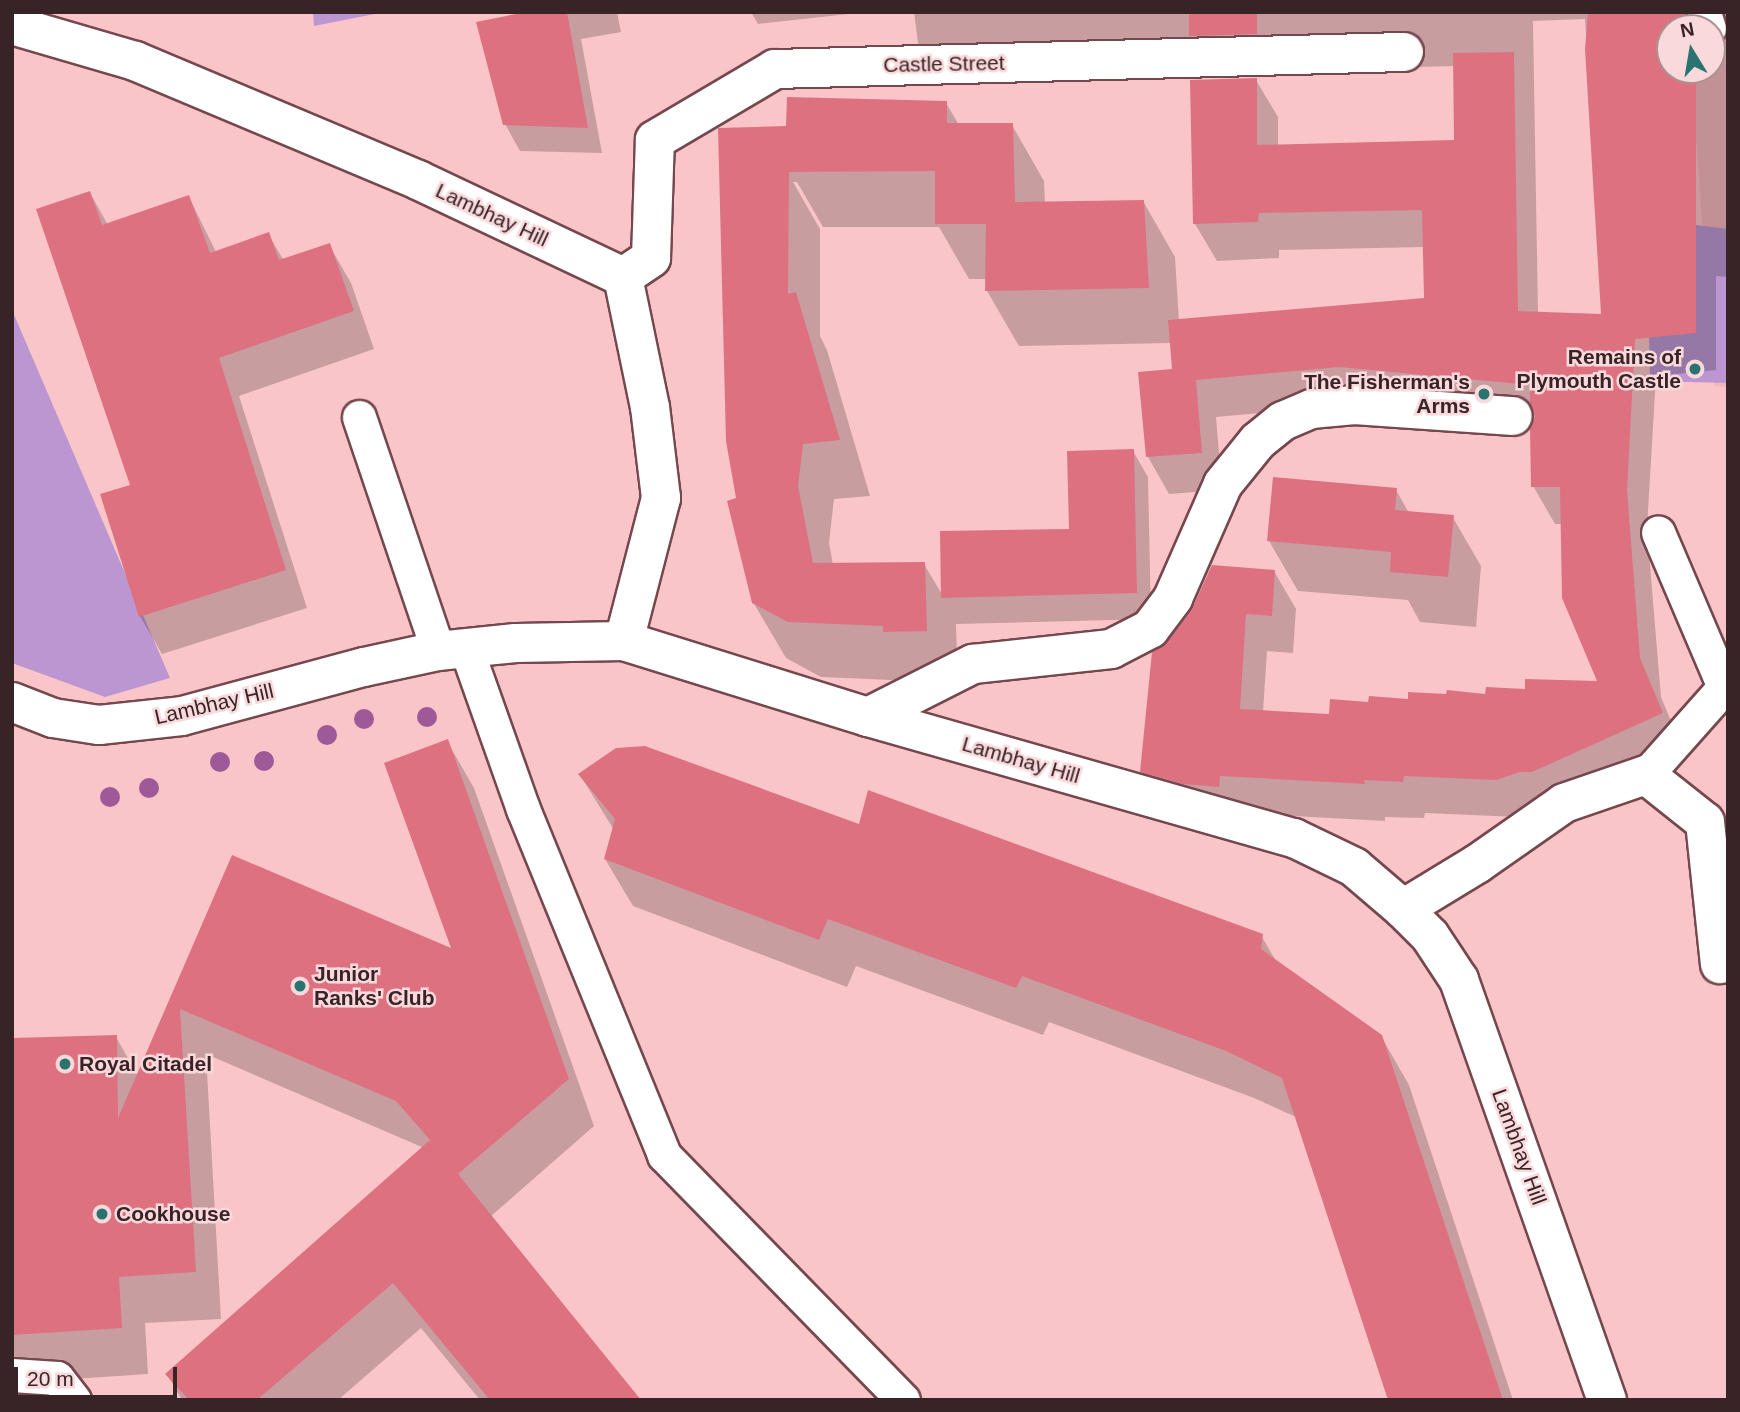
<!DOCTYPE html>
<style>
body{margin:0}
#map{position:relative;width:1740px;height:1412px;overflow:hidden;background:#fac5c9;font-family:Helvetica,sans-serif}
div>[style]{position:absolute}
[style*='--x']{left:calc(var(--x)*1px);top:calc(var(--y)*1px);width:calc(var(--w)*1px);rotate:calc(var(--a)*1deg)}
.built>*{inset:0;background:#f3b6bb}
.green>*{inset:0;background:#bb96d0}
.shadow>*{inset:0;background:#0003}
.building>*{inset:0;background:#de7180}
.roads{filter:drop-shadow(2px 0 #74484d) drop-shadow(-2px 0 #74484d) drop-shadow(0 2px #74484d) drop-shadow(0 -2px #74484d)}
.service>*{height:33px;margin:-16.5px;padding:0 16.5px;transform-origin:16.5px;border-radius:16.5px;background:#fff}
.minor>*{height:38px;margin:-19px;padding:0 19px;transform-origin:19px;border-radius:19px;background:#fff}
.trees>*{width:20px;height:20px;margin:-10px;border-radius:50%;background:#9e5999}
.dots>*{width:19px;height:19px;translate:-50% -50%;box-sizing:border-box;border:4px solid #f9d9db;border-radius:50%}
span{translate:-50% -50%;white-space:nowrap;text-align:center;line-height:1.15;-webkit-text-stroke:5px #f9d9db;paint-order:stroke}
.street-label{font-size:21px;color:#382426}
.poi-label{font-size:21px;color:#382426;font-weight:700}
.right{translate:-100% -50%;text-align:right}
.left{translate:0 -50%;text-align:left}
.frame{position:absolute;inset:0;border:14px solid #382426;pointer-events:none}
.north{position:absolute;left:1656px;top:14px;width:70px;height:70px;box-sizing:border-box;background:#f9d9db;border:2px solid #ac9193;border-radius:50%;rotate:349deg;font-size:19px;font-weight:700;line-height:28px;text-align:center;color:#382426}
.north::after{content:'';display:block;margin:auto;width:24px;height:32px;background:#297371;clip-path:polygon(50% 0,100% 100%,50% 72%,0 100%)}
.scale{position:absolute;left:14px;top:1367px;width:163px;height:32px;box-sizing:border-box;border:4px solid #382426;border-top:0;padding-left:9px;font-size:21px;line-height:24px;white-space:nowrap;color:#382426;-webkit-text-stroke:5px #f9d9db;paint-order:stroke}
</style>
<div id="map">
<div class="built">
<i style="clip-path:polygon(1684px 12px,1728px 12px,1728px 387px,1714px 386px,1691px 70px,1712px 70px,1712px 28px,1688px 28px)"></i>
</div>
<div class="green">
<i style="clip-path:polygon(313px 12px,385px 12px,314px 26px)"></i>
<i style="clip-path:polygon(1696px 225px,1728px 229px,1728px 383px,1650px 381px,1649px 337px)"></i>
<i style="clip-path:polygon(12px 310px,170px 678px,105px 697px,12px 663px)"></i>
</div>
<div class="shadow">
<i style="clip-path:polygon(528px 12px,617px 12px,621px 32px,581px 39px,602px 153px,520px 151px,505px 124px)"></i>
<i style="clip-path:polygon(751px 12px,858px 12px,858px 13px,758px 24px)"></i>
<i style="clip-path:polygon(evenodd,914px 12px,1728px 12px,1728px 31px,1712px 36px,1712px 28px,1670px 28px,1670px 70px,1712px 70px,1712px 48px,1725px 42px,1728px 36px,1728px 277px,1716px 276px,1716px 370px,1656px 376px,1647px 529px,1661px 697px,1683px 750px,1518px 817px,1425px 813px,1424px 818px,1385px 817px,1385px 821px,1164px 809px,1142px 771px,1274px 571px,1296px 609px,1293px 653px,1267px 651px,1263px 712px,1330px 716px,1370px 704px,1487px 696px,1600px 683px,1562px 524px,1555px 524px,1533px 486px,1535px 420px,1362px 404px,1216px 417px,1222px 490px,1169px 494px,1148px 457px,1174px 371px,1172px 343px,1019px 346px,987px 291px,987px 279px,969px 279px,939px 227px,823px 227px,797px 182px,793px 182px,820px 229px,820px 336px,827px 350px,870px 496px,834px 499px,829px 543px,833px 565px,924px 564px,943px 596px,1071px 531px,1133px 451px,1148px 477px,1151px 619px,956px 624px,958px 686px,914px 681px,821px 677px,786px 658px,753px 602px,738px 499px,788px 128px,946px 103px,959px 125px,1012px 125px,1044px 181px,1045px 203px,1143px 201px,1175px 257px,1179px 321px,1426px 299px,1425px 247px,1279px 250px,1279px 258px,1217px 261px,1195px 224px,1256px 80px,1278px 117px,1278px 146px,1455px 142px,1454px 66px,939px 80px,918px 43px,914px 12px,1585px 19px,1603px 316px,1538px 313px,1533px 21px,1585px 19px)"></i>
<i style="clip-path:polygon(90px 193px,108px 225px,189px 197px,216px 252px,268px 234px,284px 261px,329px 245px,351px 283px,374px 349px,239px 396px,307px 608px,162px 654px,140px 616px,132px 486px)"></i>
<i style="clip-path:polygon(1396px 490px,1409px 513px,1452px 516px,1481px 566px,1476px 627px,1420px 622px,1408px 600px,1298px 591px,1269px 541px)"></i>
<i style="clip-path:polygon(447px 741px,474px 788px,594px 1126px,490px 1217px,638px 1400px,480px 1400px,421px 1328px,338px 1400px,182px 1400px,167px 1374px,424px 1148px,206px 1054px,221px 1319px,145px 1323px,148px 1374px,12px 1383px,12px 1040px,116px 1037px,138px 1076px,233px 857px,454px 951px)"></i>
<i style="clip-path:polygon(580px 775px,860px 826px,1261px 935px,1277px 963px,1381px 1036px,1409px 1085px,1513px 1400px,1390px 1400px,1298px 1118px,1254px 1098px,1049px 1022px,1043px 1035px,856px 966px,847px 987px,633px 906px,605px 859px,614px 830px)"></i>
</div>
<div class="building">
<i style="clip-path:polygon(526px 12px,567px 12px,588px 128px,503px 125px,476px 22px)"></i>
<i style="clip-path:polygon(1189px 12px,1257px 12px,1257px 34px,1189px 36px)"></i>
<i style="clip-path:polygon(1588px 12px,1685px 12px,1689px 28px,1670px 28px,1670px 70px,1696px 70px,1696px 333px,1635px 339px,1627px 490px,1640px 658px,1663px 713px,1532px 772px,1520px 772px,1496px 780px,1404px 776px,1403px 782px,1364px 780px,1365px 784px,1220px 776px,1219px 787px,1183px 784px,1140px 772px,1152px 652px,1167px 642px,1191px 611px,1212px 565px,1275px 570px,1272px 616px,1246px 614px,1240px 709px,1329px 714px,1330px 699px,1368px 702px,1369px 696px,1408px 699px,1408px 692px,1446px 694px,1447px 690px,1485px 694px,1486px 687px,1525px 689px,1525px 679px,1597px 681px,1562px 598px,1560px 487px,1531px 487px,1530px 429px,1535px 417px,1530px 403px,1530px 385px,1339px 367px,1196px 380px,1202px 453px,1146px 457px,1138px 372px,1172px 369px,1168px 320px,1424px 298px,1422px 210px,1259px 213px,1258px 222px,1193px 224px,1190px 80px,1257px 78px,1257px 145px,1454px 140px,1453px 53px,1514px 52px,1518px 311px,1601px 314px,1585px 49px)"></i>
<i style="clip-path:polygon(787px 97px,947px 101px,947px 123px,1013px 123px,1015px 202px,1144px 200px,1149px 288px,985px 291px,986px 224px,935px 224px,935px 171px,789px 172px,788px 294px,796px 292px,840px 440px,803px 444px,798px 486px,813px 563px,925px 562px,927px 631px,883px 632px,883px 626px,788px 622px,752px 603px,727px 501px,736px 498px,726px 441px,718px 128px,786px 126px)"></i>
<i style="clip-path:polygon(90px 191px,102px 225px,189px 195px,210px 253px,269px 232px,279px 260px,330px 243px,354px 311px,219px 358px,286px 570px,139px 617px,100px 494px,130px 485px,36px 209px)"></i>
<i style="clip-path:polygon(1134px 449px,1137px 593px,941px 598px,940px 531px,1069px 529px,1067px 451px)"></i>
<i style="clip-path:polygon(1273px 477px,1397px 488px,1395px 510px,1454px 515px,1448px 577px,1390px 572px,1391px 552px,1267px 541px)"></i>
<i style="clip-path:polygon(448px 739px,569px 1079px,458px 1174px,641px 1400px,490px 1400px,393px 1283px,257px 1400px,189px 1400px,165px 1374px,430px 1140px,396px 1101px,180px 1009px,196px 1272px,119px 1277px,122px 1328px,12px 1335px,12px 1038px,117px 1035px,118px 1118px,232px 855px,451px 948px,384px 763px)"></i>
<i style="clip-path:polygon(645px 746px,859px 824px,868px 790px,1263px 934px,1261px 949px,1382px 1035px,1503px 1400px,1388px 1400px,1282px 1078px,1226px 1051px,1022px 976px,1016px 988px,828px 919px,819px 940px,604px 859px,615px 819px,578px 774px,616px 748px)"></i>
</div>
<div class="roads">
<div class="service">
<i style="--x:1704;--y:12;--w:17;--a:73"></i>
<i style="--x:359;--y:417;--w:247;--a:71.3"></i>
<i style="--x:466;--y:648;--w:171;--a:70.5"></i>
<i style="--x:523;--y:809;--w:374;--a:67.8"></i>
<i style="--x:664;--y:1155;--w:342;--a:45.7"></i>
<i style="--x:1646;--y:775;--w:118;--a:-48.4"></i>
<i style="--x:1724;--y:687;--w:168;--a:-113.1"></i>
<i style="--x:12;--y:1375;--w:45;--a:3.8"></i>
<i style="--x:57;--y:1378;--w:28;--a:52"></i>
</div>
<div class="minor">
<i style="--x:12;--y:25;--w:128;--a:16.3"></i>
<i style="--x:135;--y:61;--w:307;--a:22.8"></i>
<i style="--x:418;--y:180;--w:227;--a:25.3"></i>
<i style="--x:623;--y:277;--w:34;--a:-34"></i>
<i style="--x:651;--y:258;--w:118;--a:-88.1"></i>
<i style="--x:655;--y:140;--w:139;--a:-30.6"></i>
<i style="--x:775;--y:69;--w:629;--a:-1.55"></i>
<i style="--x:623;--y:277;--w:133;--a:78.3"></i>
<i style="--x:650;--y:407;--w:92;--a:83.1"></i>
<i style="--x:661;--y:498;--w:148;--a:104.5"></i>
<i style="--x:12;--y:702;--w:44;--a:21.3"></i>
<i style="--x:53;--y:718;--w:47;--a:8.7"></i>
<i style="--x:99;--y:725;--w:83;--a:-6.2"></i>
<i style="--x:182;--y:716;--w:188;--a:-15.1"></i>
<i style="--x:364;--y:667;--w:76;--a:-12.2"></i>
<i style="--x:438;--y:651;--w:78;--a:-5.9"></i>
<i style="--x:516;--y:643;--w:108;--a:-1.1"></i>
<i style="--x:624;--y:641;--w:256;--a:17.3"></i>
<i style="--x:868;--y:717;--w:443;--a:15.9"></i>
<i style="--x:1294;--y:838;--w:67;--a:25.8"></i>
<i style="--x:1354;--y:867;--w:65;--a:40.6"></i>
<i style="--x:1403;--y:909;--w:38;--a:45"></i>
<i style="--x:1430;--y:936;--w:53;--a:56.6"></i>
<i style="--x:1459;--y:980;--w:445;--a:70.6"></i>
<i style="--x:868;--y:717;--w:118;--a:-26.8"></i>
<i style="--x:973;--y:664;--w:139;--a:-6.2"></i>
<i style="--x:1111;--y:649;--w:44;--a:-27.1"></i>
<i style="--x:1150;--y:629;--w:39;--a:-53"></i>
<i style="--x:1173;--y:598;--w:124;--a:-66.3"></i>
<i style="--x:1223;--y:484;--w:55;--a:-50.9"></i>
<i style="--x:1258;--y:441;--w:32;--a:-39"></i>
<i style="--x:1283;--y:421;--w:30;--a:-23"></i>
<i style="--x:1311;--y:409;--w:44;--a:-5.2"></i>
<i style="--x:1355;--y:405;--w:158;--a:4"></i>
<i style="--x:1403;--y:909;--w:87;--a:-31.3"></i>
<i style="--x:1477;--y:864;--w:106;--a:-35"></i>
<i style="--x:1564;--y:803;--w:87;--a:-18.9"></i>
<i style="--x:1646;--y:775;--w:75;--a:38.5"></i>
<i style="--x:1705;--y:822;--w:143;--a:84"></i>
</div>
</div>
<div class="trees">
<i style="left:427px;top:717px"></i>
<i style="left:364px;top:719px"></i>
<i style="left:327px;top:735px"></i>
<i style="left:264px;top:761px"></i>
<i style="left:220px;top:762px"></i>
<i style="left:149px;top:788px"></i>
<i style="left:110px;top:797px"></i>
</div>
<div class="dots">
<i style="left:1695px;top:369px;background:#297371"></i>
<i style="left:1484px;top:394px;background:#297371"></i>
<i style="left:300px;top:986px;background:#297371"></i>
<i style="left:65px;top:1064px;background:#297371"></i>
<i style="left:102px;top:1214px;background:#297371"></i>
</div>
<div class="street-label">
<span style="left:944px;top:64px;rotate:-1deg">Castle Street</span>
<span style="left:492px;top:215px;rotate:25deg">Lambhay Hill</span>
<span style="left:214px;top:704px;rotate:-13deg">Lambhay Hill</span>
<span style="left:1021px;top:760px;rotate:16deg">Lambhay Hill</span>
<span style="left:1519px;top:1147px;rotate:70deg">Lambhay Hill</span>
</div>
<div class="poi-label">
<span class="right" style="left:1681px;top:369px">Remains of<br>Plymouth Castle</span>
<span class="right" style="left:1470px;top:394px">The Fisherman's<br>Arms</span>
<span class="left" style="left:314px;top:986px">Junior<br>Ranks' Club</span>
<span class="left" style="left:79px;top:1064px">Royal Citadel</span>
<span class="left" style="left:116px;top:1214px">Cookhouse</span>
</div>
<div class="frame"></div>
<div class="north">N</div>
<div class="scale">20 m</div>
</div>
